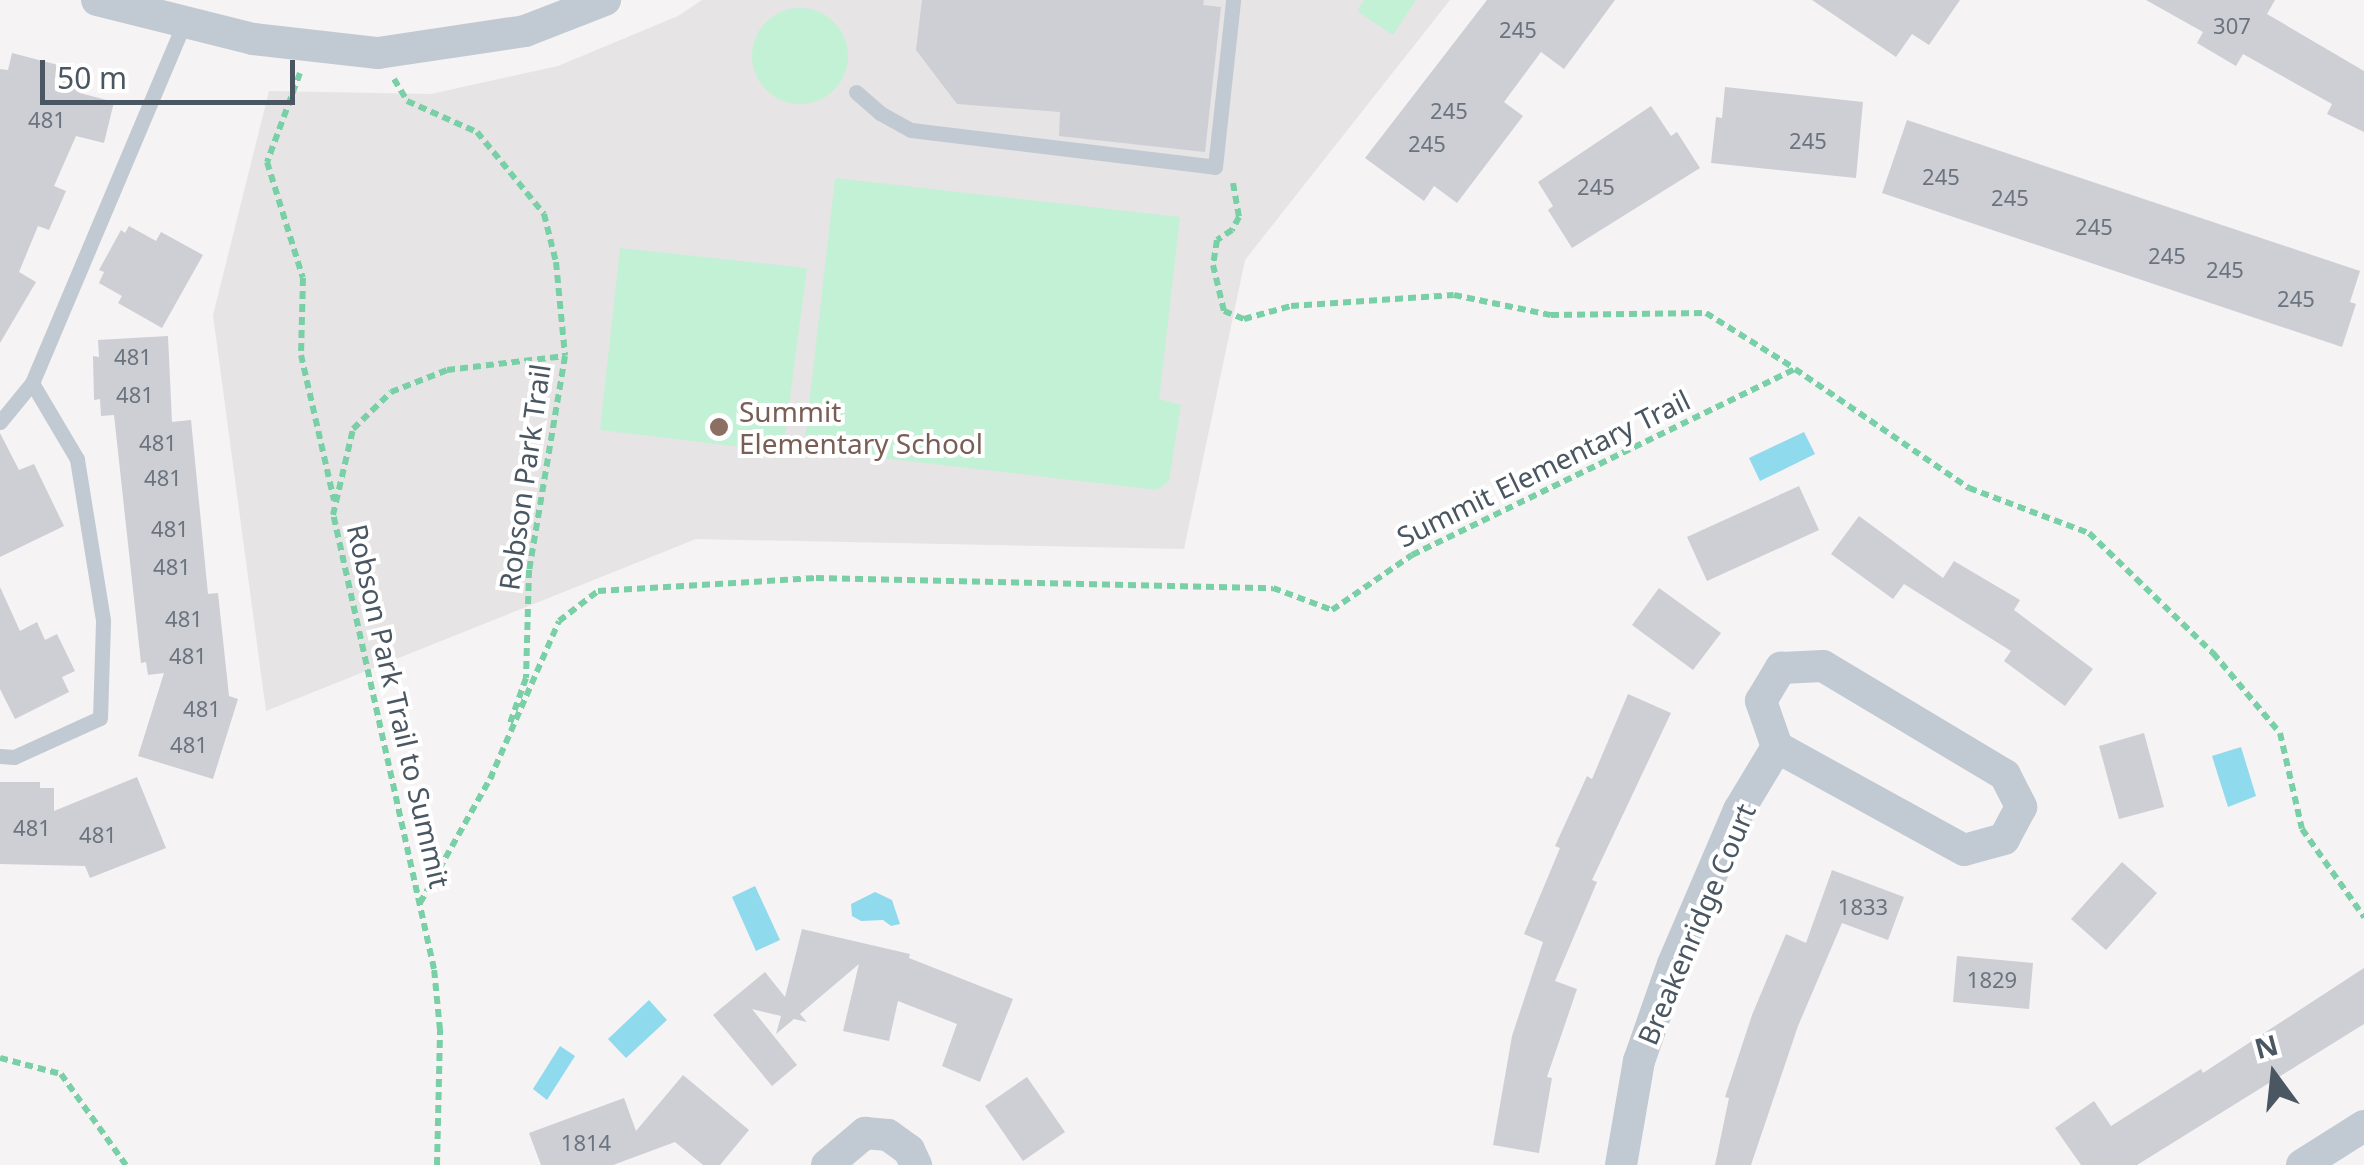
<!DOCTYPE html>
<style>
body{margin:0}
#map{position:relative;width:2364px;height:1165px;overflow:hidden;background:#f5f3f3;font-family:"Noto Sans",sans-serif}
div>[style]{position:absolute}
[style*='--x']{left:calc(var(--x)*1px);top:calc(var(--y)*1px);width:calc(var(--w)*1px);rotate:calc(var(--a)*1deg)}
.education>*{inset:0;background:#e6e4e5}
.green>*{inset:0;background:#c3f1d5}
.round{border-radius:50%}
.water>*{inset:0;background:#90daee}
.building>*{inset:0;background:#cdcfd5}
.path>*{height:6px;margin-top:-3px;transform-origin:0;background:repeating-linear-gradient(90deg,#7ad0a6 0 8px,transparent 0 13px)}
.service>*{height:15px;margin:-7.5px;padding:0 7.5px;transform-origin:7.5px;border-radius:7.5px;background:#c1cad2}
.minor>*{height:32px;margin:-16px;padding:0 16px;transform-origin:16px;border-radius:16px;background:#c1cad2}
.dots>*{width:28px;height:28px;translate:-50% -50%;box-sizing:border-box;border:5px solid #fff;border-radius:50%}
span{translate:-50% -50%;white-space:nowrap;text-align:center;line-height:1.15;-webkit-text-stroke:8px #fff;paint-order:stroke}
.number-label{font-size:22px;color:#6b747e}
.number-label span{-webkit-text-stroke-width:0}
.education-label{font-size:28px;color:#785e54}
.left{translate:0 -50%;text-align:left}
.street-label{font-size:28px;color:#4a5661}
.north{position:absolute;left:2224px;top:1025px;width:100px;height:100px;-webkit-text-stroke:8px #fff;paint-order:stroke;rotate:345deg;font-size:28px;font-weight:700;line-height:40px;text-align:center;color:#4a5661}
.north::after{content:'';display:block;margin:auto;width:35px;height:45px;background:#4a5661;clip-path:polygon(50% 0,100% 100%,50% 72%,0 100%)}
.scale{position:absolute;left:40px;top:60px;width:255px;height:45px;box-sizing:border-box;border:5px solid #4a5661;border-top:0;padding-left:12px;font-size:30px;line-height:35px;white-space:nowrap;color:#4a5661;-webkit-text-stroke:8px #fff;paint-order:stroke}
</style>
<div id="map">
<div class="education">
<i style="clip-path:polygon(702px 0,1450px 0,1245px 260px,1184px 549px,696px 539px,266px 711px,213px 315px,269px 91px,431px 94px,558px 66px,678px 16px)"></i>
</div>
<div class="green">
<i style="clip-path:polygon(1364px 0,1416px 0,1393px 35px,1357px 11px)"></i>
<i class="round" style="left:752px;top:8px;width:96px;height:96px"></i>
<i style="clip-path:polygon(835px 178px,1180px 217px,1159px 399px,1181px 405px,1169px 481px,1157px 490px,804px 449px)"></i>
<i style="clip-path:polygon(620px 248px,807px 268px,783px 452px,600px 430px)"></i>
</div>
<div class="water">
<i style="clip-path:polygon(1804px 432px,1815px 454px,1760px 481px,1749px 458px)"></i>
<i style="clip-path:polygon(2241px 747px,2256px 796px,2228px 807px,2212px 756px)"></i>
<i style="clip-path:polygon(755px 886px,780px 940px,756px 951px,732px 897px)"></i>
<i style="clip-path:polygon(875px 892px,892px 900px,900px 924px,891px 926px,883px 920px,861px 921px,852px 916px,851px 904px)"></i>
<i style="clip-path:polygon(649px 1000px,667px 1020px,626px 1058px,608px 1039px)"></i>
<i style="clip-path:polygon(560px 1046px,575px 1056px,547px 1100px,533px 1089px)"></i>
</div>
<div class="building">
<i style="clip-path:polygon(922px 0,1204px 0,1203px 5px,1221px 7px,1205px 152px,1059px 136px,1060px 112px,957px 104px,916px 50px)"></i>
<i style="clip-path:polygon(1487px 0,1615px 0,1564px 69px,1541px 52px,1504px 102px,1523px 116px,1457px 203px,1434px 186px,1424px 201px,1365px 158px)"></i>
<i style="clip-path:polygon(1812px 0,1960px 0,1929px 45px,1912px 34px,1896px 57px)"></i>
<i style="clip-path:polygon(2146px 0,2275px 0,2267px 14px,2364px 71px,2364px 132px,2327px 114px,2332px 104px,2243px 54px,2236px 66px,2197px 43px,2203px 32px)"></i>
<i style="clip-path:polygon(12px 53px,85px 72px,80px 93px,114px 102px,104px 143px,76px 136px,54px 186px,66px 191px,49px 230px,38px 226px,19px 272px,36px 282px,0 343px,0 69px,8px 70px)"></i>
<i style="clip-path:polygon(1725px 87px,1863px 102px,1856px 178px,1711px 163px,1716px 117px,1722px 118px)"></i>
<i style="clip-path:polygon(1651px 106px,1671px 136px,1677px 132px,1700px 168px,1572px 248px,1548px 210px,1553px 206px,1538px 182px)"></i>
<i style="clip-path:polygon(1907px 120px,2360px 271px,2350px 302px,2356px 304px,2342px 347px,1882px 193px)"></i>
<i style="clip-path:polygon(129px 226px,156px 241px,161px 232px,203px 255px,162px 328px,118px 303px,122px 296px,99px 283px,104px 272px,99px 270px,121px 230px,125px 233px)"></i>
<i style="clip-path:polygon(168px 336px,172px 422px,191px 420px,208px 594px,218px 593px,229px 696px,238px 699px,213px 779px,138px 756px,164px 673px,148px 675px,146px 662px,141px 663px,114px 415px,101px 416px,100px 399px,94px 400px,93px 356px,99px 357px,98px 340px)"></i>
<i style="clip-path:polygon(0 433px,19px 470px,34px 464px,64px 526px,0 557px)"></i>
<i style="clip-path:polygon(1799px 486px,1819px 530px,1707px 581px,1687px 537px)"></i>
<i style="clip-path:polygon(1859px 516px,1943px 578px,1954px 561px,2020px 600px,2014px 610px,2093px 669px,2065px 706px,2004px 661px,2011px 651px,1904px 584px,1893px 599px,1831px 554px)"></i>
<i style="clip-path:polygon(0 587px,20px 631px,37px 622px,45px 640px,57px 634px,75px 671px,62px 677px,69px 692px,15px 719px,0 689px)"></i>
<i style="clip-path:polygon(1659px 588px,1721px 633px,1693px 670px,1632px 625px)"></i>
<i style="clip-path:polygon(1628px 694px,1671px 713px,1592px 880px,1597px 882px,1555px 981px,1577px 989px,1547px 1077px,1552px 1078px,1539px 1153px,1493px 1145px,1512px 1036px,1543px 942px,1524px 934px,1560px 848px,1555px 846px,1587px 776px,1592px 779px)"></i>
<i style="clip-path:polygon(2144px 733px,2164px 807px,2119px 819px,2099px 746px)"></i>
<i style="clip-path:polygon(137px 777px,166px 848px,90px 878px,85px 866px,0 864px,0 782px,40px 782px,40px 788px,54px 788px,54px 811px)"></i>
<i style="clip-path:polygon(2122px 862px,2157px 893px,2106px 950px,2071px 919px)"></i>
<i style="clip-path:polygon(1832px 870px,1904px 897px,1888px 940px,1842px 923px,1798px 1026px,1751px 1165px,1715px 1165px,1729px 1098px,1725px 1097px,1752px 1015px,1786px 934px,1806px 943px)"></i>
<i style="clip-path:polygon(802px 929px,910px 954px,909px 958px,1013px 999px,980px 1082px,942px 1066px,957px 1024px,898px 1001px,889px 1041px,843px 1031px,859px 964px,800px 1014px,807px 1022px,794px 1019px,776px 1034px,781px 1016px,752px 1009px,797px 1065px,772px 1086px,713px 1015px,765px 972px,785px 997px)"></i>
<i style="clip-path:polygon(1957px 956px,2033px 963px,2029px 1009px,1953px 1002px)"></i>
<i style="clip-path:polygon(2364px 968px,2364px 1024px,2137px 1165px,2081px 1165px,2055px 1128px,2094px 1101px,2111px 1126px,2201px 1069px,2203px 1073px)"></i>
<i style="clip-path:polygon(683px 1075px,749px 1130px,720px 1165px,703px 1165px,675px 1142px,613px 1165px,541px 1165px,529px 1133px,624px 1098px,636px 1131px)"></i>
<i style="clip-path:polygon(1027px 1077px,1065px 1132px,1023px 1161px,985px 1106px)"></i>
</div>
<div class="path">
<i style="--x:300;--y:73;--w:95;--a:110.3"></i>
<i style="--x:267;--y:162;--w:121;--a:72.8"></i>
<i style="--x:303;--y:278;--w:77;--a:91.5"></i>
<i style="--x:301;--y:355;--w:149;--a:77.2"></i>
<i style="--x:394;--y:79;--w:26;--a:59"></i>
<i style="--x:407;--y:101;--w:77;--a:23.9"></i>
<i style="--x:477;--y:132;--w:106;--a:50.7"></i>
<i style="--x:544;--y:214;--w:49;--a:76"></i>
<i style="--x:556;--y:262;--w:94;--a:84.5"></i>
<i style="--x:565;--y:356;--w:217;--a:99.5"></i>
<i style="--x:529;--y:570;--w:108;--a:91.6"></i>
<i style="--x:526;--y:678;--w:51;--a:109.5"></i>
<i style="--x:1233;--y:183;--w:35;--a:80"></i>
<i style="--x:1239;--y:217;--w:15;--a:118"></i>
<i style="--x:1232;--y:230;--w:18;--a:146"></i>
<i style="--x:1217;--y:240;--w:25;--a:99"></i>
<i style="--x:1213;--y:265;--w:47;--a:76.6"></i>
<i style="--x:1224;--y:311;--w:22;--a:22"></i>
<i style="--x:1244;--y:319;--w:49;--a:-15.5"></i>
<i style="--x:1291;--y:306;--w:163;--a:-3.9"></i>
<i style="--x:1454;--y:295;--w:99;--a:11.7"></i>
<i style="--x:1551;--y:315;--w:155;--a:-0.7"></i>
<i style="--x:1706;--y:313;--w:104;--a:32"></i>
<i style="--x:490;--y:779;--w:172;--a:-66.4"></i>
<i style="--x:559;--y:621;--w:49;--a:-37.6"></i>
<i style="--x:598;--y:591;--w:218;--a:-3.4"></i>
<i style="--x:816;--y:578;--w:457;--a:1.3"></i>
<i style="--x:1273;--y:588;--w:63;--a:20.4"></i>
<i style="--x:1332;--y:610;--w:97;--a:-34.5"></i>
<i style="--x:1412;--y:555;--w:426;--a:-25.9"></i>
<i style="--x:1795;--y:369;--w:211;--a:34.4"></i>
<i style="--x:1969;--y:488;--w:128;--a:20.6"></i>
<i style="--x:2089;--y:533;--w:173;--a:44.1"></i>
<i style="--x:2213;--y:653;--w:104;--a:50.1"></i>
<i style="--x:2280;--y:733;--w:98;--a:77.1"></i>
<i style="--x:2302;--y:829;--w:108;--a:54.8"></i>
<i style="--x:420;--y:903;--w:147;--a:-60.6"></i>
<i style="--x:0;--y:1058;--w:63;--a:14.7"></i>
<i style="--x:61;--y:1074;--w:112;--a:54.5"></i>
<i style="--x:437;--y:1165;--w:135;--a:-88.7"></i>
<i style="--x:440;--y:1030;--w:61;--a:-95.6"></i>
<i style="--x:434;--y:969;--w:465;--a:-102.5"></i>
<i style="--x:333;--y:515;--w:88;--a:-76.9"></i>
<i style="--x:353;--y:429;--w:53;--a:-44.2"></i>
<i style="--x:391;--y:392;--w:60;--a:-21.4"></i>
<i style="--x:447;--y:370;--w:119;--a:-6.8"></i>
</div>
<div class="service">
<i style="--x:856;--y:92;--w:32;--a:41"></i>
<i style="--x:880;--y:113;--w:35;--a:29"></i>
<i style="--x:911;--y:130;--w:306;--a:6.9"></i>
<i style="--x:1215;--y:167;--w:168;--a:-83.8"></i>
<i style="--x:0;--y:422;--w:50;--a:-50.6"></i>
<i style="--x:32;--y:383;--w:390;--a:-67.1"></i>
<i style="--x:0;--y:756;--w:14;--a:4"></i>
<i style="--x:14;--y:757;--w:94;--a:-24.4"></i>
<i style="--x:100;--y:718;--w:98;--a:-88.2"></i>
<i style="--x:103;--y:620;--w:163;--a:-99.2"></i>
<i style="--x:77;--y:459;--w:88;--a:-120.6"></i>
</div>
<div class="minor">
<i style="--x:97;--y:0;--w:161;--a:14"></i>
<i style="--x:253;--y:39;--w:126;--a:6.4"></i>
<i style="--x:378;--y:53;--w:149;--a:-8.5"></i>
<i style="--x:525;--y:31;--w:86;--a:-21.2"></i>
<i style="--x:1823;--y:666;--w:212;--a:30.9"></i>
<i style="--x:2005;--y:775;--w:36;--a:63"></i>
<i style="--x:2021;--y:807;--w:36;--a:118"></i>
<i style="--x:2004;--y:839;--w:41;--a:164.6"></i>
<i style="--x:1964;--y:850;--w:213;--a:-151.2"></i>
<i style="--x:1777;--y:747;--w:49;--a:-109.2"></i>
<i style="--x:1761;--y:701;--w:39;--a:-59"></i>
<i style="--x:1781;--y:668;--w:42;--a:-2.7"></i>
<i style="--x:827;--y:1165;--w:50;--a:-40.1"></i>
<i style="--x:865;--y:1133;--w:23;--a:5"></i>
<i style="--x:888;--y:1135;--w:26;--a:36"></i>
<i style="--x:909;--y:1150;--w:17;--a:65"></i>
<i style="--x:1621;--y:1165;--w:106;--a:-80.2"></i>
<i style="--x:1639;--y:1061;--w:103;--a:-70.7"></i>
<i style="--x:1673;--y:964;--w:168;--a:-66.8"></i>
<i style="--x:1739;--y:810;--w:74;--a:-58.9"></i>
<i style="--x:2302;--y:1165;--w:73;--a:-32.2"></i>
</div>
<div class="dots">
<i style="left:719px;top:427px;background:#8d6e63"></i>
</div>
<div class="number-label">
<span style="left:2232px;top:26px">307</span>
<span style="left:1518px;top:30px">245</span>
<span style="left:1449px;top:111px">245</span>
<span style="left:47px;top:120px">481</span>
<span style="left:1808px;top:141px">245</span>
<span style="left:1427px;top:144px">245</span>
<span style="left:1941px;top:177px">245</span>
<span style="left:1596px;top:187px">245</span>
<span style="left:2010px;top:198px">245</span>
<span style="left:2094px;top:227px">245</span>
<span style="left:2167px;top:256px">245</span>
<span style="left:2225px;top:270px">245</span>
<span style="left:2296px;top:299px">245</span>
<span style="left:133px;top:357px">481</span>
<span style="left:135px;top:395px">481</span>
<span style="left:158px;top:443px">481</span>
<span style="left:163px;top:478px">481</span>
<span style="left:170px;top:529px">481</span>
<span style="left:172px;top:567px">481</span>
<span style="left:184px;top:619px">481</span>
<span style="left:188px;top:656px">481</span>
<span style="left:202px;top:709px">481</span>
<span style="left:189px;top:745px">481</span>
<span style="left:32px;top:828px">481</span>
<span style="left:98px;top:835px">481</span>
<span style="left:1863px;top:907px">1833</span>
<span style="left:1992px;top:980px">1829</span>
<span style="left:586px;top:1143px">1814</span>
</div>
<div class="education-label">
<span class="left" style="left:739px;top:427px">Summit<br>Elementary School</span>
</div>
<div class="street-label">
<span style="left:1543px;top:468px;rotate:-26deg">Summit Elementary Trail</span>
<span style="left:524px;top:477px;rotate:-82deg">Robson Park Trail</span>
<span style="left:399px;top:706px;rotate:77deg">Robson Park Trail to Summit</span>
<span style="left:1696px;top:924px;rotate:-67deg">Breakenridge Court</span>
</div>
<div class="north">N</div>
<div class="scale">50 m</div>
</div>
